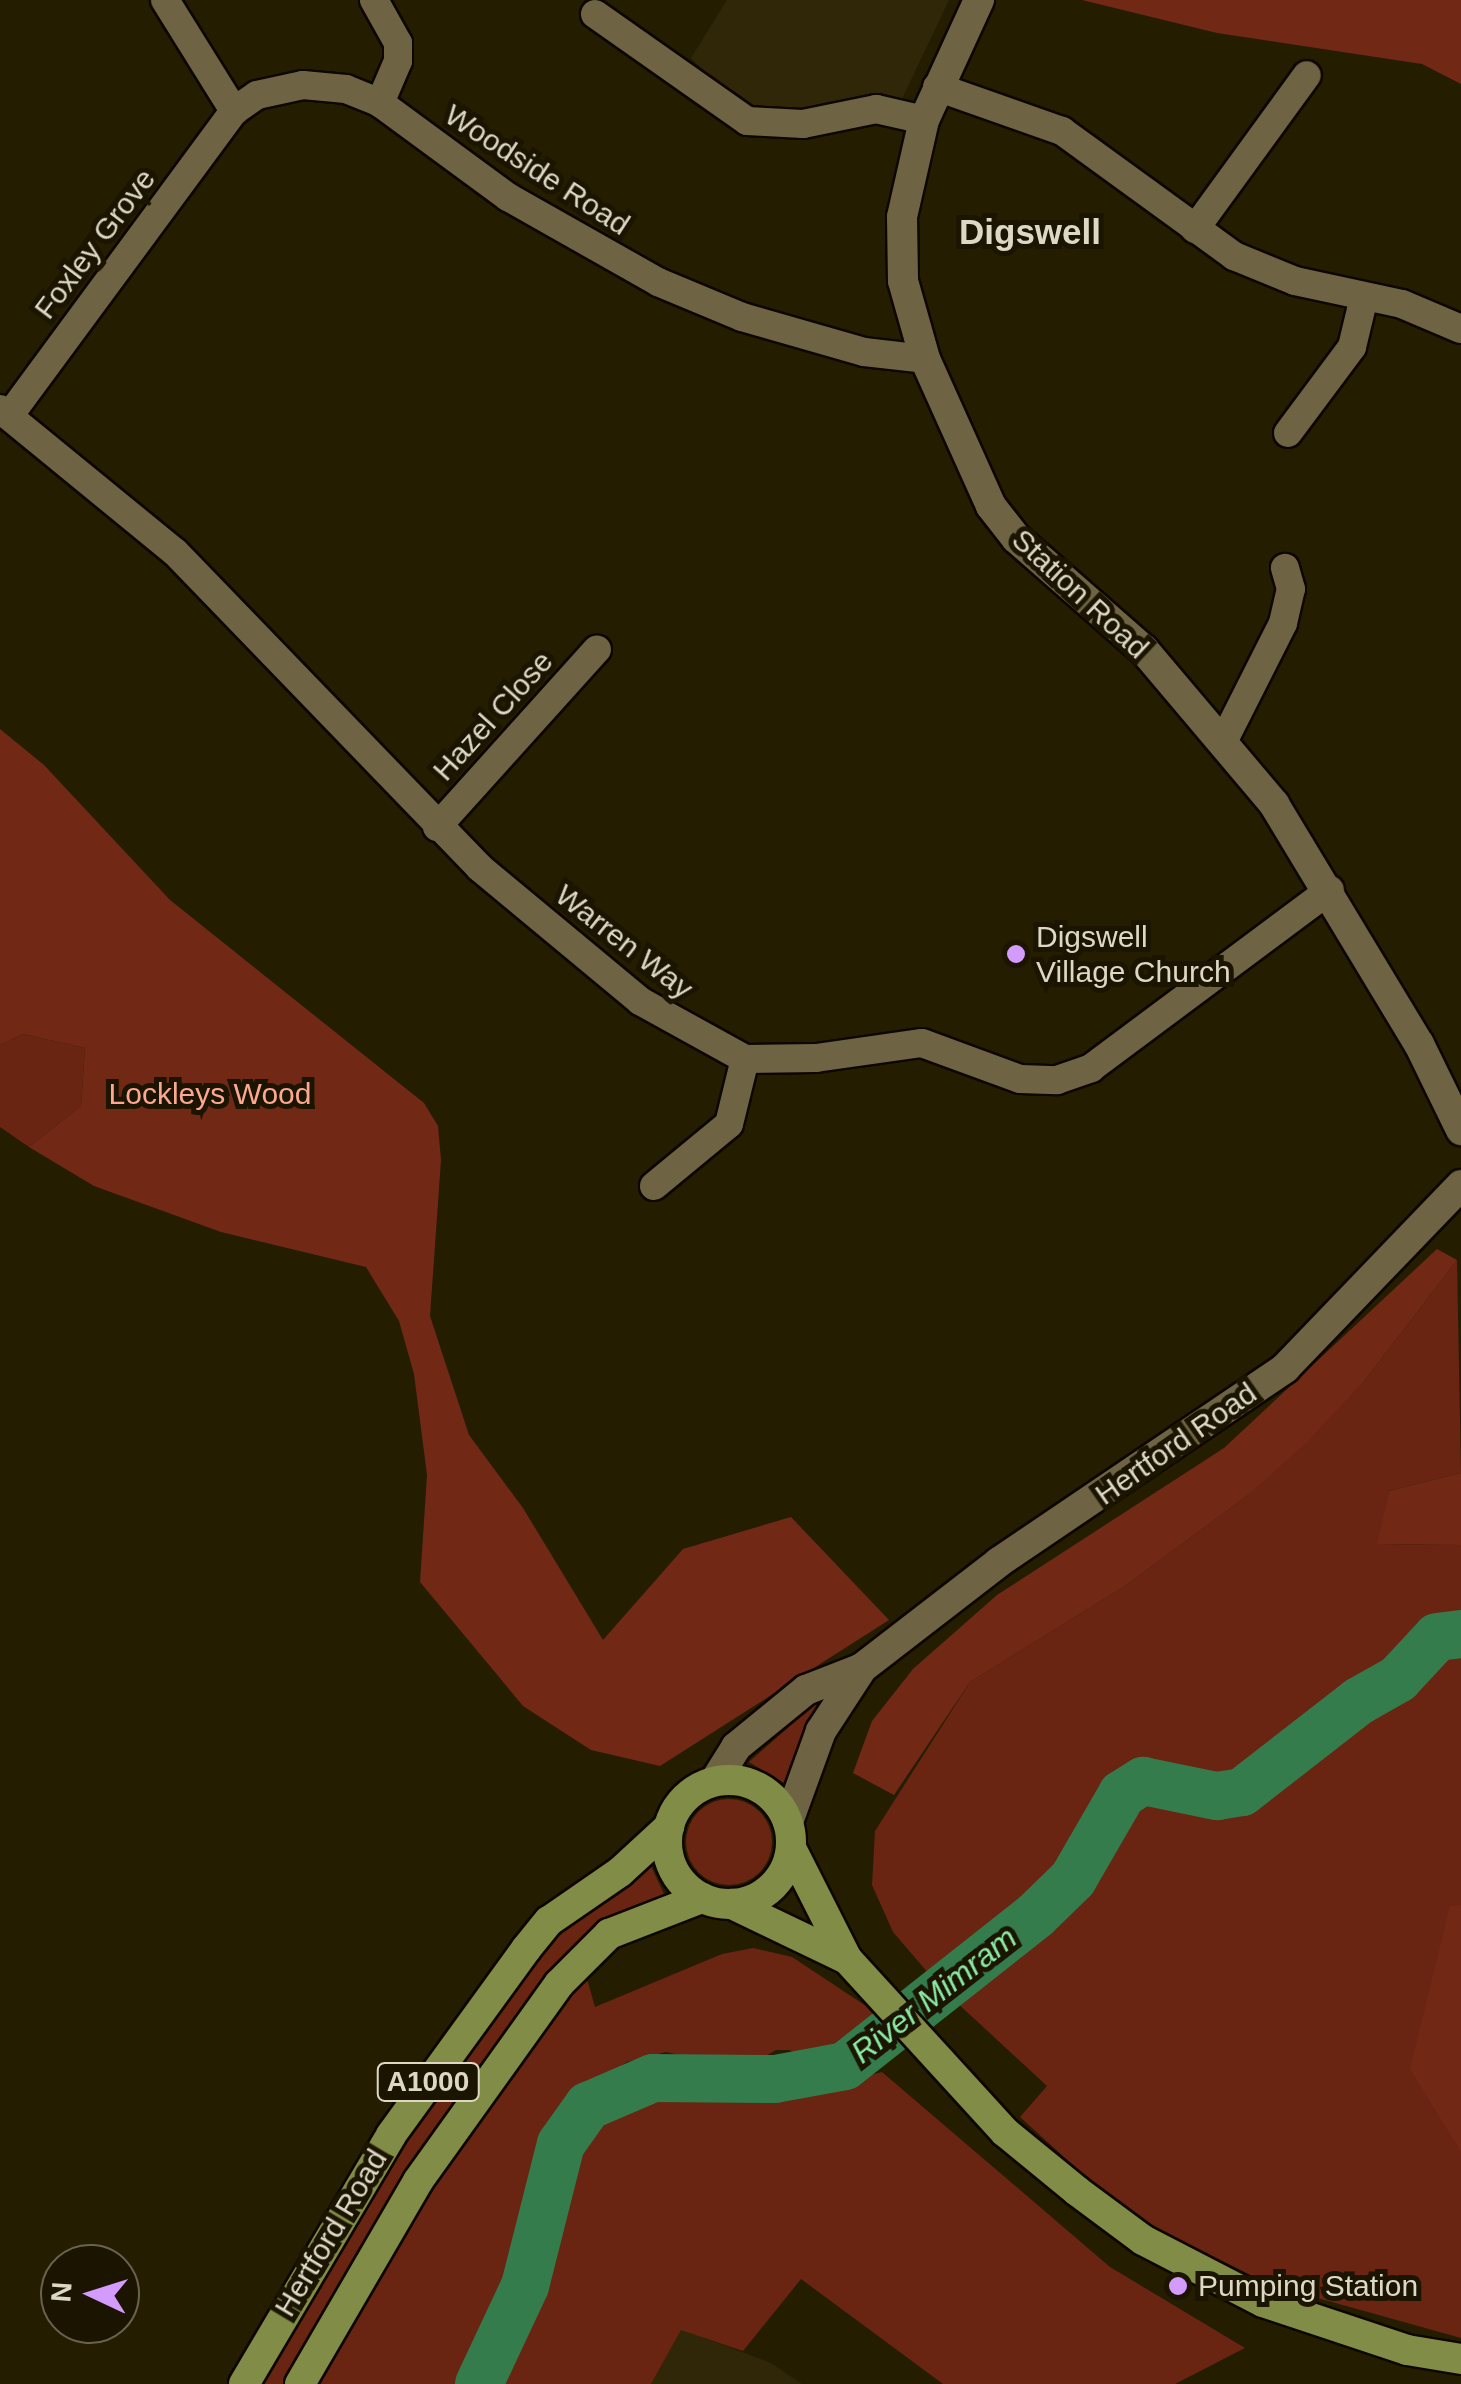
<!DOCTYPE html>
<style>
body{margin:0}
#map{position:relative;width:1461px;height:2384px;overflow:hidden;background:#251d00;font-family:Helvetica,sans-serif}
div>[style]{position:absolute}
[style*='--x']{left:calc(var(--x)*1px);top:calc(var(--y)*1px);width:calc(var(--w)*1px);rotate:calc(var(--a)*1deg)}
.built>*{inset:0;background:#2f2708}
.green>*{inset:0;background:#692512}
.round{border-radius:50%}
.forest>*{inset:0;background:#712916}
.river>*{height:48px;margin:-24px;padding:0 24px;transform-origin:24px;border-radius:24px;background:#347c4b}
.roads{filter:drop-shadow(2px 0 #0e0600) drop-shadow(-2px 0 #0e0600) drop-shadow(0 2px #0e0600) drop-shadow(0 -2px #0e0600)}
.street>*{height:28px;margin:-14px;padding:0 14px;transform-origin:14px;border-radius:14px;background:#6e6444}
.secondary>*{height:30px;margin:-15px;padding:0 15px;transform-origin:15px;border-radius:15px;background:#6e6444}
.primary>*{height:30px;margin:-15px;padding:0 15px;transform-origin:15px;border-radius:15px;background:#818c46}
.primary>.ring{margin:-15px;padding:0;box-sizing:content-box;background:none;border:30px solid #818c46;border-radius:50%}
.dots>*{width:28px;height:28px;translate:-50% -50%;box-sizing:border-box;border:5px solid #1a1400;border-radius:50%}
span{translate:-50% -50%;white-space:nowrap;text-align:center;line-height:1.15;-webkit-text-stroke:10px #1a1400;paint-order:stroke}
.shield-label span{padding:2px 8px;background:#1a1400;border:2px solid;border-radius:8px;-webkit-text-stroke-width:0}
.shield-label{font-size:28px;color:#ddd8c6;font-weight:700}
.street-label{font-size:30px;color:#ddd8c6}
.poi-label{font-size:30px;color:#ddd8c6}
.left{translate:0 -50%;text-align:left}
.park-label{font-size:30px;color:#fda78e}
.water-label{font-size:32px;color:#89eba3;font-style:italic}
.quarter-label{font-size:35px;color:#ddd8c6;font-weight:700}
.north{position:absolute;left:40px;top:2244px;width:100px;height:100px;box-sizing:border-box;background:#1a1400;border:2px solid #68624f;border-radius:50%;rotate:274deg;font-size:28px;font-weight:700;line-height:40px;text-align:center;color:#ddd8c6}
.north::after{content:'';display:block;margin:auto;width:35px;height:45px;background:#d39cfc;clip-path:polygon(50% 0,100% 100%,50% 72%,0 100%)}
</style>
<div id="map">
<div class="built">
<i style="clip-path:polygon(727px 0,949px 0,901px 101px,861px 99px,765px 116px,735px 102px,691px 58px)"></i>
<i style="clip-path:polygon(681px 2329px,771px 2363px,802px 2384px,651px 2384px)"></i>
</div>
<div class="green">
<i style="clip-path:polygon(23px 1034px,85px 1048px,81px 1106px,29px 1147px,0 1127px,0 1045px)"></i>
<i style="clip-path:polygon(1457px 1260px,1461px 1473px,1389px 1491px,1378px 1544px,1461px 1545px,1461px 2338px,1271px 2285px,1159px 2230px,1097px 2187px,1020px 2117px,1047px 2086px,941px 1988px,893px 1932px,872px 1885px,875px 1831px,970px 1682px,1125px 1586px,1244px 1498px,1365px 1380px)"></i>
<i style="clip-path:polygon(818px 1701px,824px 1706px,786px 1784px,749px 1762px)"></i>
<i class="round" style="left:686px;top:1799px;width:86px;height:86px"></i>
<i style="clip-path:polygon(650px 1864px,665px 1896px,601px 1923px,548px 1978px,406px 2174px,285px 2384px,262px 2384px,402px 2145px,475px 2040px,557px 1932px)"></i>
<i style="clip-path:polygon(753px 1948px,792px 1957px,866px 2006px,886px 2029px,862px 2052px,822px 2065px,789px 2050px,776px 2050px,744px 2069px,666px 2052px,627px 2062px,588px 2088px,546px 2153px,525px 2272px,494px 2360px,541px 2264px,559px 2214px,552px 2176px,586px 2112px,640px 2090px,799px 2093px,882px 2072px,1110px 2267px,1245px 2348px,1175px 2384px,943px 2384px,801px 2279px,743px 2351px,681px 2330px,651px 2384px,318px 2384px,449px 2159px,586px 1975px,595px 2007px,722px 1954px)"></i>
</div>
<div class="forest">
<i style="clip-path:polygon(1082px 0,1461px 0,1461px 84px,1422px 64px,1217px 33px)"></i>
<i style="clip-path:polygon(0 729px,44px 765px,170px 900px,424px 1103px,438px 1126px,441px 1160px,430px 1316px,469px 1435px,523px 1508px,603px 1640px,683px 1549px,791px 1517px,889px 1620px,660px 1766px,591px 1750px,523px 1706px,420px 1582px,427px 1475px,414px 1374px,399px 1321px,366px 1267px,221px 1232px,94px 1186px,29px 1147px,81px 1106px,85px 1048px,23px 1034px,0 1045px)"></i>
<i style="clip-path:polygon(1437px 1249px,1457px 1260px,1365px 1380px,1306px 1443px,1244px 1498px,1125px 1586px,970px 1682px,894px 1795px,853px 1773px,872px 1721px,913px 1669px,997px 1595px,1224px 1448px)"></i>
<i style="clip-path:polygon(1461px 1473px,1461px 1545px,1377px 1544px,1389px 1491px)"></i>
<i style="clip-path:polygon(1461px 1905px,1461px 2152px,1410px 2069px,1450px 1906px)"></i>
</div>
<div class="river">
<i style="--x:479;--y:2384;--w:108;--a:-64.9"></i>
<i style="--x:525;--y:2286;--w:146;--a:-75.8"></i>
<i style="--x:561;--y:2144;--w:47;--a:-54.6"></i>
<i style="--x:588;--y:2106;--w:71;--a:-23.3"></i>
<i style="--x:653;--y:2078;--w:122;--a:0.5"></i>
<i style="--x:775;--y:2079;--w:71;--a:-10.5"></i>
<i style="--x:845;--y:2066;--w:243;--a:-38.3"></i>
<i style="--x:1036;--y:1915;--w:52;--a:-44.2"></i>
<i style="--x:1073;--y:1879;--w:98;--a:-60"></i>
<i style="--x:1122;--y:1794;--w:25;--a:-32"></i>
<i style="--x:1143;--y:1781;--w:76;--a:11.5"></i>
<i style="--x:1217;--y:1796;--w:25;--a:-9"></i>
<i style="--x:1242;--y:1792;--w:148;--a:-37.9"></i>
<i style="--x:1359;--y:1701;--w:45;--a:-29.4"></i>
<i style="--x:1398;--y:1679;--w:57;--a:-47.1"></i>
<i style="--x:1437;--y:1637;--w:24;--a:-7"></i>
</div>
<div class="roads">
<div class="street">
<i style="--x:165;--y:0;--w:131;--a:58.1"></i>
<i style="--x:374;--y:0;--w:49;--a:60.8"></i>
<i style="--x:398;--y:43;--w:18;--a:90"></i>
<i style="--x:398;--y:61;--w:46;--a:113.2"></i>
<i style="--x:595;--y:14;--w:186;--a:35.1"></i>
<i style="--x:747;--y:121;--w:56;--a:3.1"></i>
<i style="--x:803;--y:124;--w:75;--a:-11.6"></i>
<i style="--x:876;--y:109;--w:49;--a:12.9"></i>
<i style="--x:937;--y:87;--w:133;--a:19.4"></i>
<i style="--x:1062;--y:131;--w:213;--a:36"></i>
<i style="--x:1234;--y:256;--w:66;--a:22.3"></i>
<i style="--x:1295;--y:281;--w:109;--a:12.1"></i>
<i style="--x:1402;--y:304;--w:64;--a:23"></i>
<i style="--x:1195;--y:229;--w:190;--a:-54"></i>
<i style="--x:0;--y:409;--w:226;--a:39.3"></i>
<i style="--x:175;--y:552;--w:439;--a:46"></i>
<i style="--x:480;--y:868;--w:208;--a:39.7"></i>
<i style="--x:640;--y:1001;--w:120;--a:28.9"></i>
<i style="--x:745;--y:1059;--w:71;--a:-0.8"></i>
<i style="--x:816;--y:1058;--w:107;--a:-8.1"></i>
<i style="--x:922;--y:1043;--w:104;--a:20.2"></i>
<i style="--x:1020;--y:1079;--w:37;--a:2"></i>
<i style="--x:1057;--y:1080;--w:36;--a:-19"></i>
<i style="--x:1091;--y:1068;--w:298;--a:-36.7"></i>
<i style="--x:9;--y:416;--w:379;--a:-53.6"></i>
<i style="--x:234;--y:111;--w:28;--a:-35"></i>
<i style="--x:257;--y:95;--w:47;--a:-12.3"></i>
<i style="--x:303;--y:85;--w:43;--a:5.3"></i>
<i style="--x:346;--y:89;--w:37;--a:22"></i>
<i style="--x:380;--y:103;--w:159;--a:36.3"></i>
<i style="--x:508;--y:197;--w:172;--a:29.5"></i>
<i style="--x:658;--y:282;--w:91;--a:22.6"></i>
<i style="--x:742;--y:317;--w:127;--a:16"></i>
<i style="--x:864;--y:352;--w:61;--a:6.5"></i>
<i style="--x:1288;--y:433;--w:107;--a:-53.3"></i>
<i style="--x:1352;--y:347;--w:51;--a:-76.5"></i>
<i style="--x:1224;--y:740;--w:131;--a:-63.2"></i>
<i style="--x:1283;--y:623;--w:35;--a:-77"></i>
<i style="--x:1291;--y:589;--w:22;--a:-106"></i>
<i style="--x:437;--y:827;--w:239;--a:-48"></i>
<i style="--x:654;--y:1186;--w:97;--a:-39.6"></i>
<i style="--x:729;--y:1124;--w:67;--a:-76.2"></i>
</div>
<div class="secondary">
<i style="--x:979;--y:0;--w:132;--a:114.6"></i>
<i style="--x:924;--y:120;--w:99;--a:102.8"></i>
<i style="--x:902;--y:217;--w:64;--a:89.1"></i>
<i style="--x:903;--y:281;--w:81;--a:74.2"></i>
<i style="--x:925;--y:359;--w:161;--a:65.8"></i>
<i style="--x:991;--y:506;--w:41;--a:52"></i>
<i style="--x:1016;--y:538;--w:170;--a:41.2"></i>
<i style="--x:1144;--y:650;--w:202;--a:49.8"></i>
<i style="--x:1274;--y:804;--w:280;--a:58.9"></i>
<i style="--x:1419;--y:1044;--w:96;--a:64"></i>
<i style="--x:715;--y:1781;--w:40;--a:-58"></i>
<i style="--x:736;--y:1747;--w:90;--a:-39.2"></i>
<i style="--x:806;--y:1690;--w:60;--a:-21.4"></i>
<i style="--x:862;--y:1668;--w:173;--a:-37.7"></i>
<i style="--x:999;--y:1562;--w:346;--a:-34.1"></i>
<i style="--x:1285;--y:1368;--w:254;--a:-46.1"></i>
<i style="--x:788;--y:1822;--w:97;--a:-70.1"></i>
<i style="--x:821;--y:1731;--w:75;--a:-56.9"></i>
</div>
<div class="primary">
<i class="ring" style="left:667px;top:1780px;width:94px;height:94px"></i>
<i style="--x:791;--y:1848;--w:124;--a:63.2"></i>
<i style="--x:847;--y:1959;--w:234;--a:47.6"></i>
<i style="--x:1005;--y:2132;--w:93;--a:39.3"></i>
<i style="--x:1077;--y:2191;--w:82;--a:36.6"></i>
<i style="--x:1143;--y:2240;--w:135;--a:27.3"></i>
<i style="--x:1263;--y:2302;--w:152;--a:18.4"></i>
<i style="--x:1407;--y:2350;--w:55;--a:9.5"></i>
<i style="--x:732;--y:1904;--w:127;--a:25.6"></i>
<i style="--x:244;--y:2384;--w:289;--a:-59.4"></i>
<i style="--x:391;--y:2135;--w:230;--a:-54"></i>
<i style="--x:526;--y:1949;--w:36;--a:-51"></i>
<i style="--x:549;--y:1921;--w:86;--a:-34.6"></i>
<i style="--x:620;--y:1872;--w:67;--a:-42.6"></i>
<i style="--x:300;--y:2384;--w:235;--a:-59.8"></i>
<i style="--x:418;--y:2181;--w:242;--a:-54.4"></i>
<i style="--x:559;--y:1984;--w:71;--a:-45"></i>
<i style="--x:609;--y:1934;--w:100;--a:-21.2"></i>
</div>
</div>
<div class="dots">
<i style="left:1016px;top:954px;background:#d39cfc"></i>
<i style="left:1178px;top:2286px;background:#d39cfc"></i>
</div>
<div class="shield-label">
<span style="left:428px;top:2082px">A1000</span>
</div>
<div class="street-label">
<span style="left:537px;top:170px;rotate:33deg">Woodside Road</span>
<span style="left:95px;top:244px;rotate:-53deg">Foxley Grove</span>
<span style="left:1080px;top:594px;rotate:43deg">Station Road</span>
<span style="left:493px;top:716px;rotate:-48deg">Hazel Close</span>
<span style="left:624px;top:942px;rotate:38deg">Warren Way</span>
<span style="left:1176px;top:1444px;rotate:-35deg">Hertford Road</span>
<span style="left:331px;top:2233px;rotate:-59deg">Hertford Road</span>
</div>
<div class="poi-label">
<span class="left" style="left:1036px;top:954px">Digswell<br>Village Church</span>
<span class="left" style="left:1198px;top:2286px">Pumping Station</span>
</div>
<div class="park-label">
<span style="left:210px;top:1094px">Lockleys Wood</span>
</div>
<div class="water-label">
<span style="left:934px;top:1995px;rotate:-38deg">River Mimram</span>
</div>
<div class="quarter-label">
<span style="left:1030px;top:232px">Digswell</span>
</div>
<div class="north">N</div>
</div>
